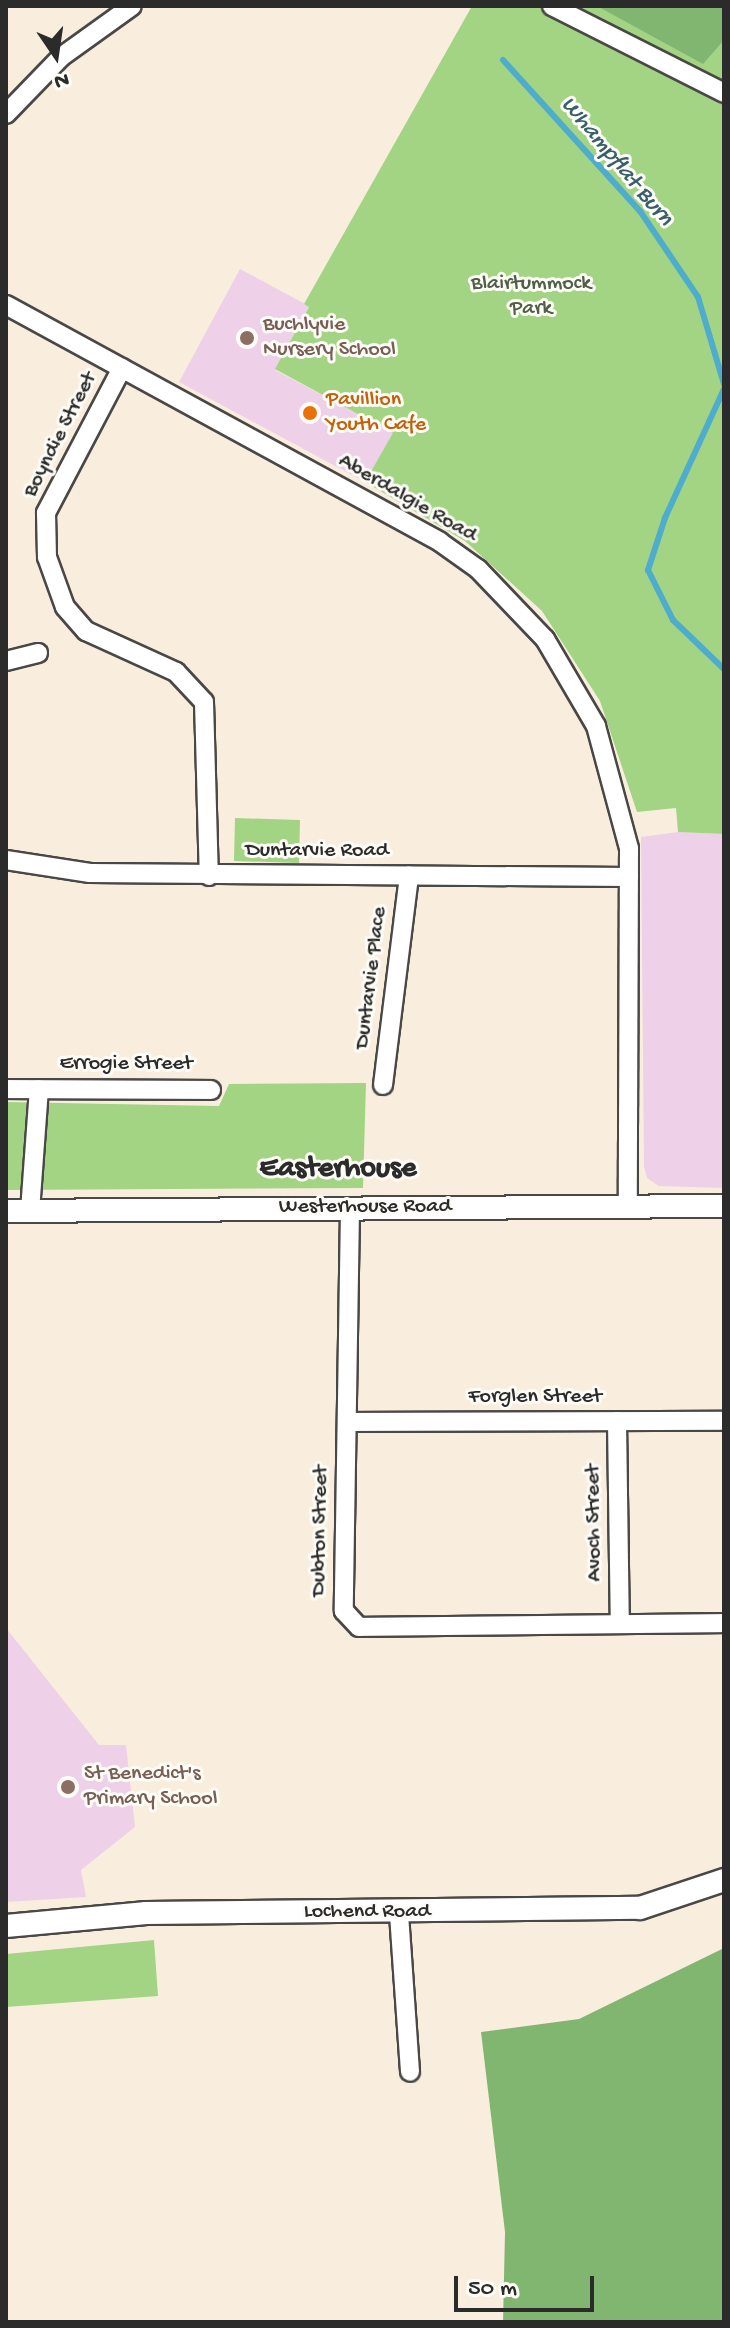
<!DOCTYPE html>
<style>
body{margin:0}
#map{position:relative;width:730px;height:2328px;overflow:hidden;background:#f9eede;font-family:"Gochi Hand",sans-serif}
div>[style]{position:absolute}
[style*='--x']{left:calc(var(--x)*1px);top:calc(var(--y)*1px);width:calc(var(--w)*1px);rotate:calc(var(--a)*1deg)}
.built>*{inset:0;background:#eed0e8}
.green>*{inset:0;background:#a2d483}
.forest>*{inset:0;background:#81b671}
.stream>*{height:6px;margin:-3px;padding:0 3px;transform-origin:3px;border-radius:3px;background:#4eadcd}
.roads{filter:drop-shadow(2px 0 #4a4846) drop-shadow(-2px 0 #4a4846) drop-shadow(0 2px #4a4846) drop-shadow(0 -2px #4a4846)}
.minor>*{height:18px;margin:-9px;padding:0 9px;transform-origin:9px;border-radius:9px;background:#fff}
.tertiary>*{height:22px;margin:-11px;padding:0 11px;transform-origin:11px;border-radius:11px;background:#fff}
.dots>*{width:22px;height:22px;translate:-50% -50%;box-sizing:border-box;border:4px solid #fdfcf7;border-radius:50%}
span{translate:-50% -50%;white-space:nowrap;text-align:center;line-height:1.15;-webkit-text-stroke:6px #fdfcf7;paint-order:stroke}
.park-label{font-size:22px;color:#4f5e45}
.education-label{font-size:22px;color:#785e54}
.left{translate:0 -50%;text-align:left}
.food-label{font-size:22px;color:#c56008}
.street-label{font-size:22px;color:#2b2b2b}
.water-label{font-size:24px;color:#395f6c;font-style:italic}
.district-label{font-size:30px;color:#2b2b2b;font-weight:700}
.frame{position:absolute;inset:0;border:8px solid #2b2b2b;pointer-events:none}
.north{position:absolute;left:16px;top:16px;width:80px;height:80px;-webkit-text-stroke:6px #fdfcf7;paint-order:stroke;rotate:167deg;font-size:22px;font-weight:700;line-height:32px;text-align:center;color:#2b2b2b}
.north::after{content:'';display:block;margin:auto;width:28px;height:36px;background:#2b2b2b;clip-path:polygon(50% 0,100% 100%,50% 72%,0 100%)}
.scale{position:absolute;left:454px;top:2276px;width:140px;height:36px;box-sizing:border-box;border:4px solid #2b2b2b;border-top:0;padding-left:10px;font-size:24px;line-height:28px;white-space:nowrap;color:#2b2b2b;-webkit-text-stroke:6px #fdfcf7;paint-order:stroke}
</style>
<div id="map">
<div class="built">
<i style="clip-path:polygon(240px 269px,309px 306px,275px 370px,394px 433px,365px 482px,179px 382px)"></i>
<i style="clip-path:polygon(678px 832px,724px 834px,724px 1188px,659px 1186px,647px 1178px,644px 1167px,641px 837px)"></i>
<i style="clip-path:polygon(6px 1628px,99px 1745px,126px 1745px,135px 1827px,81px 1870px,86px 1897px,6px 1902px)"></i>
</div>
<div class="green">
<i style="clip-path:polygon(472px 6px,724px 6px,724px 834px,678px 832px,676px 808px,637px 812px,600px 701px,542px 611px,465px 541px,365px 482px,393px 433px,275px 369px,309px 307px,304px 304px)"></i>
<i style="clip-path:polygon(235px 818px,300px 820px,299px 863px,234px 861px)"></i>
<i style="clip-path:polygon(366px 1083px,363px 1188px,6px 1190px,6px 1102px,219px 1106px,229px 1084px)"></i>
<i style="clip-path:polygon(154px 1940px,158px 1996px,6px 2007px,6px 1954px)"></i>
</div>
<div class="forest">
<i style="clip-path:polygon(597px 6px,724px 6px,724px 40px,703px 64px)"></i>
<i style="clip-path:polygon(724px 1948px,724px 2322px,503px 2322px,505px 2232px,481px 2032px,579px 2019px)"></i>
</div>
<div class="stream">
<i style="--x:503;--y:60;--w:204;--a:47.8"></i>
<i style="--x:640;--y:211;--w:104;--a:56"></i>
<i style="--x:698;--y:297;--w:91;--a:73.4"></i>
<i style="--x:724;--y:389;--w:142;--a:114.6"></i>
<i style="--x:665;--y:518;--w:55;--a:108.1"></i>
<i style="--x:648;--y:570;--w:56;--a:63.4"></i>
<i style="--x:673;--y:620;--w:71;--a:43.9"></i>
</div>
<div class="roads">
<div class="minor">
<i style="--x:552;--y:6;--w:193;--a:26.8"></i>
<i style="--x:6;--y:114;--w:79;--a:-46"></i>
<i style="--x:61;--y:57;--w:87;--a:-35.7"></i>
<i style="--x:6;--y:305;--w:494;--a:28.6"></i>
<i style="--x:440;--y:542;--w:47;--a:35.4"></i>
<i style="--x:478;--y:569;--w:97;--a:46.3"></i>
<i style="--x:545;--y:639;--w:101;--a:59.6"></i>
<i style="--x:596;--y:726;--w:126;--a:74.9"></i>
<i style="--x:629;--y:848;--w:359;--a:90.2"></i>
<i style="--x:122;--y:368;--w:164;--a:117.7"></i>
<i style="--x:46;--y:513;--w:44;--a:88.7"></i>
<i style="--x:47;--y:557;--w:53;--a:70.2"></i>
<i style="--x:65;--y:607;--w:32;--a:49"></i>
<i style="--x:86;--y:631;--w:99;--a:24.5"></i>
<i style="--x:176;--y:672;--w:41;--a:47"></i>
<i style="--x:204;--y:702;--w:174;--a:88.4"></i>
<i style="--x:6;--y:661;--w:33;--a:-14"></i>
<i style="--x:6;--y:860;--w:85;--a:8.8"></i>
<i style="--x:90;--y:873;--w:539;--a:0.43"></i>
<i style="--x:383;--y:1085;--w:211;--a:-82.9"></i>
<i style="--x:6;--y:1089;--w:205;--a:0.3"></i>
<i style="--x:350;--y:1209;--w:402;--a:90.9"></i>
<i style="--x:344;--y:1611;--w:22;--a:47"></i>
<i style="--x:359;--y:1627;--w:365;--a:-0.6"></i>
<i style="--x:30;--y:1211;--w:122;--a:-85.8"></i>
<i style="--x:617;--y:1421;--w:203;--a:89.2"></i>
<i style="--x:347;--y:1422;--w:377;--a:-0.2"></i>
<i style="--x:399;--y:1914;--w:158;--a:86"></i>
</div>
<div class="tertiary">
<i style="--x:6;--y:1211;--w:718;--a:-0.4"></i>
<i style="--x:6;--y:1926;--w:141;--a:-5.3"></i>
<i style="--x:146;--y:1913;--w:494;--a:-0.6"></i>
<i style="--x:640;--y:1908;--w:89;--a:-18.4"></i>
</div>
</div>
<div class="dots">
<i style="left:247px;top:338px;background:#8d6e63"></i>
<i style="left:310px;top:413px;background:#e8710a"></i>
<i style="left:68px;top:1787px;background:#8d6e63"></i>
</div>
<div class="park-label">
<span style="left:531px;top:297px">Blairtummock<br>Park</span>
</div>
<div class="education-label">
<span class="left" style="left:263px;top:338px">Buchlyvie<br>Nursery School</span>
<span class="left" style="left:84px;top:1787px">St Benedict's<br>Primary School</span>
</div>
<div class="food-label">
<span class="left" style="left:326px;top:413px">Pavillion<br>Youth Cafe</span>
</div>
<div class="street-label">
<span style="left:61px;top:435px;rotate:-63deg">Boyndie Street</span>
<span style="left:407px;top:499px;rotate:30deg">Aberdalgie Road</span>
<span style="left:317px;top:852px">Duntarvie Road</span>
<span style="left:372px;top:978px;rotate:-83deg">Duntarvie Place</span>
<span style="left:126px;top:1065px">Errogie Street</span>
<span style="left:365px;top:1208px">Westerhouse Road</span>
<span style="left:535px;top:1398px">Forglen Street</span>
<span style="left:595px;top:1523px;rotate:-91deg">Avoch Street</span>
<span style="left:321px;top:1531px;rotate:-89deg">Dubton Street</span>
<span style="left:367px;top:1913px">Lochend Road</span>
</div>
<div class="water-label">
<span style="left:616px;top:162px;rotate:50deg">Whampflat Burn</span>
</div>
<div class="district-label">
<span style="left:338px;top:1170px">Easterhouse</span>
</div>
<div class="frame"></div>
<div class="north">N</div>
<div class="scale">50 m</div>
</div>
